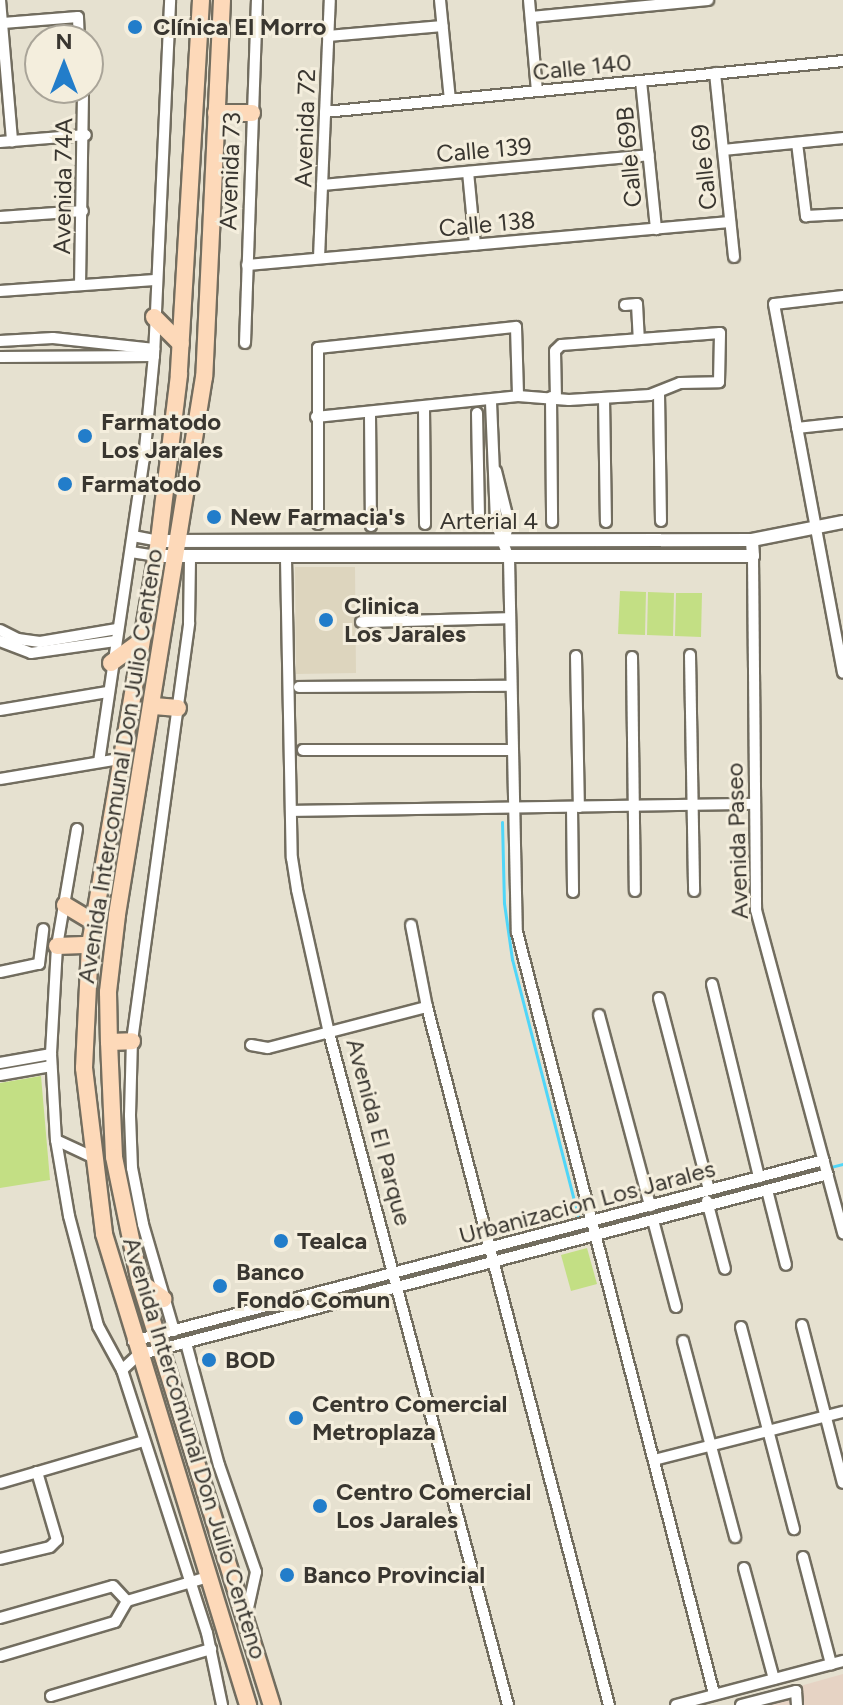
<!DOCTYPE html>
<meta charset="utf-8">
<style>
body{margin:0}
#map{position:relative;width:843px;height:1705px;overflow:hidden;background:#e6e1d0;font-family:Figtree,sans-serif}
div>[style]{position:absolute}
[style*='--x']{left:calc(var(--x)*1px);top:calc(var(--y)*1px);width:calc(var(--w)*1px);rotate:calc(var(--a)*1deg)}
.built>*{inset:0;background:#ddd5be}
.industrial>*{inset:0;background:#e6d3c4}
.green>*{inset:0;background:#c3df84}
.stream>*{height:3px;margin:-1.5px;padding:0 1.5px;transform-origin:1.5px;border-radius:1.5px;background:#50d6f8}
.roads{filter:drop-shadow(2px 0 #726d5f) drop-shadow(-2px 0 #726d5f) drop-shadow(0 2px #726d5f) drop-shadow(0 -2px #726d5f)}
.minor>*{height:10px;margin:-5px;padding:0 5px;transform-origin:5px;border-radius:5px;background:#fff}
.tertiary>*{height:12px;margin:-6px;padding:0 6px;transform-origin:6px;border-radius:6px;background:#fff}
.primary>*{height:16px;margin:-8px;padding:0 8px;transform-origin:8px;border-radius:8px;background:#fdd9b9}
.dots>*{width:22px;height:22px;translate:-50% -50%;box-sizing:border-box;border:4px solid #f4eedd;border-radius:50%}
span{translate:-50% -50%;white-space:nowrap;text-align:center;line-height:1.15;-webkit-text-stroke:6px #f4eedd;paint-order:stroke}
.poi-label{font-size:24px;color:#393630;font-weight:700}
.left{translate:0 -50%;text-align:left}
.street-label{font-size:24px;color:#393630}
.north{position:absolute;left:24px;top:24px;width:80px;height:80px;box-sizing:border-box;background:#f4eedd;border:2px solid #a9a498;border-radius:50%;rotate:0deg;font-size:22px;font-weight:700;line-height:32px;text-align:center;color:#393630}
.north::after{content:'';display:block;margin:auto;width:28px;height:36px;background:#227dca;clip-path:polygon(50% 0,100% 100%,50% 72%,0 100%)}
</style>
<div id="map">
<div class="built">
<i style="clip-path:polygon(295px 567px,355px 567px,356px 673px,296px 674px)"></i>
</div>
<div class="industrial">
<i style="clip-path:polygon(843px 1674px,843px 1705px,733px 1705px)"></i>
</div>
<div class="green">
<i style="clip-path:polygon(620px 591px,646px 592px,645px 635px,618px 634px)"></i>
<i style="clip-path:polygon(648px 592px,674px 593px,673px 636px,647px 635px)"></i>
<i style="clip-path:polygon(676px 593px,702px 593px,701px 637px,675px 636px)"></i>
<i style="clip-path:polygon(41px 1076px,50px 1180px,0 1188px,0 1083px)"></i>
<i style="clip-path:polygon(587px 1248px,597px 1284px,571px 1291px,561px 1255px)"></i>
</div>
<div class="stream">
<i style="--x:502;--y:822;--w:81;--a:88.6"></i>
<i style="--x:504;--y:903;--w:57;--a:81.9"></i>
<i style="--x:512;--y:959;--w:265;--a:75.6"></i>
<i style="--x:601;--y:1226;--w:250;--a:-14.4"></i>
</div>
<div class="roads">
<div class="minor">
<i style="--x:0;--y:0;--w:142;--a:85.1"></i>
<i style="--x:440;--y:0;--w:100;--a:84.3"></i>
<i style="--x:529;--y:0;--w:91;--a:85"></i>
<i style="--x:531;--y:17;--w:178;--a:-5.5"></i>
<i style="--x:3;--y:23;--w:75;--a:-4.6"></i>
<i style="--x:78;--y:17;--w:23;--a:88"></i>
<i style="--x:328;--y:36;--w:115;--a:-5"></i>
<i style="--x:715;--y:73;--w:185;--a:84.1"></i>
<i style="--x:641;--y:81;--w:149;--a:84.2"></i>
<i style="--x:325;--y:112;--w:521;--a:-5.62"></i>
<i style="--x:0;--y:142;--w:86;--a:-4.7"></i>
<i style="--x:797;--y:143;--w:74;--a:83"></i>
<i style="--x:806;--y:216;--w:37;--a:-3"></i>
<i style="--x:723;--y:150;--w:121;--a:-5.7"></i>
<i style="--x:468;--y:172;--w:73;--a:84.5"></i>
<i style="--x:322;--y:185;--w:328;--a:-5.2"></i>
<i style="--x:0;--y:217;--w:83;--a:-4.1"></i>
<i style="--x:319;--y:258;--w:258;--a:-87.6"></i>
<i style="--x:247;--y:265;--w:485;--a:-5.1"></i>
<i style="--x:80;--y:285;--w:197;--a:-89.1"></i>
<i style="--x:0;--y:291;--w:155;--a:-4.1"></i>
<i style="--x:843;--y:296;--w:69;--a:173.4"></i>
<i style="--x:774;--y:304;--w:375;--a:79.4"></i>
<i style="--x:625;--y:305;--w:12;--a:-5"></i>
<i style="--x:637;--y:304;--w:33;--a:87"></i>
<i style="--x:0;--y:341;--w:53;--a:-3.2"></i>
<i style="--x:53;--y:338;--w:102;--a:6.2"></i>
<i style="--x:245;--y:343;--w:343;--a:-88"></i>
<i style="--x:0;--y:357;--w:154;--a:-0.4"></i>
<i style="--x:659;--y:394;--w:127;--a:89.1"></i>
<i style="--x:551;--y:397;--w:125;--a:89.5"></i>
<i style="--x:604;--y:398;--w:124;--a:89.1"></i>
<i style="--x:491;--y:402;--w:121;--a:87.6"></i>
<i style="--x:496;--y:523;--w:37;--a:70"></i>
<i style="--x:509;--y:558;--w:374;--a:88.8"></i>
<i style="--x:517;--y:932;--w:787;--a:75.5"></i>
<i style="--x:424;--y:407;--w:117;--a:89.5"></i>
<i style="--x:477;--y:413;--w:109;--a:88.9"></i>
<i style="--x:370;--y:415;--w:111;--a:89.5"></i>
<i style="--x:316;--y:417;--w:203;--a:-5.9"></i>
<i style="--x:518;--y:396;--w:51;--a:4.5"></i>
<i style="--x:569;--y:400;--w:81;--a:-3.5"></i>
<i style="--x:650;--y:395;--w:32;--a:-22"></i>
<i style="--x:680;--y:383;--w:39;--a:-1"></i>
<i style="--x:719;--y:382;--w:49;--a:-88.8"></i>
<i style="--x:720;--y:333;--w:159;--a:175.7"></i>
<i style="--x:561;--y:345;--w:8;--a:135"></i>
<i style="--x:555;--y:351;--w:46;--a:88.8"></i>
<i style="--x:797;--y:428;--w:46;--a:-6.2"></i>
<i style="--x:496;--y:471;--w:54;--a:76"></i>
<i style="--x:509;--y:523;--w:19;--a:106"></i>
<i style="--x:318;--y:524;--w:176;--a:-90"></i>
<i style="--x:318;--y:348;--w:199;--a:-6.1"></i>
<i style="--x:516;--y:327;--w:69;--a:88.3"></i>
<i style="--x:133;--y:536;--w:26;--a:11"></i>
<i style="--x:131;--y:552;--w:25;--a:9"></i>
<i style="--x:753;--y:556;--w:354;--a:89.5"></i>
<i style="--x:756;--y:910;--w:335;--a:74.9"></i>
<i style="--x:286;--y:559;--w:299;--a:88.9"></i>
<i style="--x:292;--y:858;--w:32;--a:81"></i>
<i style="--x:297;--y:890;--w:147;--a:77.4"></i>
<i style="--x:329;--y:1033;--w:695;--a:75.08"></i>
<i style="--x:361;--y:622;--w:149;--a:-1.5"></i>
<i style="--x:0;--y:630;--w:20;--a:27"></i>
<i style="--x:18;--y:639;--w:22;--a:8"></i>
<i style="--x:40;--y:642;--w:78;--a:-9.6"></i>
<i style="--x:0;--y:641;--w:33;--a:21"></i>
<i style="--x:31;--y:653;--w:85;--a:-8.1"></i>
<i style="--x:690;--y:655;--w:236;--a:89"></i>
<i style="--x:576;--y:656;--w:151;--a:88.9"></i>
<i style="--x:632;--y:657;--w:234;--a:89.3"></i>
<i style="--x:299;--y:687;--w:211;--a:-0.3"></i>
<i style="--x:0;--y:710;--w:109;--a:-9.5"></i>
<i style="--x:303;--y:750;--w:208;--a:0"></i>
<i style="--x:99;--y:762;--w:306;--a:-81.6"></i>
<i style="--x:144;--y:459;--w:103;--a:-84.5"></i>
<i style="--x:154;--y:356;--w:356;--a:-87.4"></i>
<i style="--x:0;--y:779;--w:122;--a:-9.5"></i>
<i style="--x:572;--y:807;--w:85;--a:89.3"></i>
<i style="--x:291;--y:811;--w:463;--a:-0.9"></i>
<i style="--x:77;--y:829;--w:119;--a:99.7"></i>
<i style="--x:57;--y:946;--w:108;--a:93.2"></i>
<i style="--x:51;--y:1054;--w:86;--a:86.7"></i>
<i style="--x:56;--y:1140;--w:40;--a:25"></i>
<i style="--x:411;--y:925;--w:84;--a:79"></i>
<i style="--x:427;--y:1007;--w:721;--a:75.39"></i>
<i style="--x:0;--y:972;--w:40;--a:-12"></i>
<i style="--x:39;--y:964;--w:35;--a:-83"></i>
<i style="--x:712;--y:984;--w:199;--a:76.3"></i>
<i style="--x:659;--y:998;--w:198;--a:75.4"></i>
<i style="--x:599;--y:1015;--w:198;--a:75"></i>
<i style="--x:251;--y:1045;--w:17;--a:10"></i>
<i style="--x:268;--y:1048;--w:164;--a:-14.5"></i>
<i style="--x:0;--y:1063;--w:52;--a:-10"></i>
<i style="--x:0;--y:1075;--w:52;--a:-10"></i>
<i style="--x:56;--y:1140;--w:77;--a:80.3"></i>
<i style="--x:69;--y:1216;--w:114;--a:75.2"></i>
<i style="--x:98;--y:1326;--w:50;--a:61.4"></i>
<i style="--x:122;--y:1370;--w:276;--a:72.1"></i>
<i style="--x:207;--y:1633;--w:74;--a:78.2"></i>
<i style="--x:767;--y:1190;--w:77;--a:75.8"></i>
<i style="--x:707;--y:1201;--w:70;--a:75.2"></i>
<i style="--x:653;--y:1220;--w:90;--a:75.2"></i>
<i style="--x:802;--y:1325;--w:163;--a:75.5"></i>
<i style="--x:741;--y:1327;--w:209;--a:75.3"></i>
<i style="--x:174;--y:1331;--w:111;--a:-106.2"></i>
<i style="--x:143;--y:1224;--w:57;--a:-101.1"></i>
<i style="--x:132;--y:1168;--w:53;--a:-92.2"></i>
<i style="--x:130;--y:1115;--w:74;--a:-88.5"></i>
<i style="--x:132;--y:1041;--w:422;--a:-82.2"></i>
<i style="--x:189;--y:623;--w:65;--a:-89.1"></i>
<i style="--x:133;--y:1341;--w:714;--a:-14.68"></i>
<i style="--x:683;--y:1341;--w:203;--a:75.1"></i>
<i style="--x:186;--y:1343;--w:126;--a:74.9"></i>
<i style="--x:219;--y:1465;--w:113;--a:70.9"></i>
<i style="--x:256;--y:1572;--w:46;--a:102.5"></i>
<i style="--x:122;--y:1370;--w:22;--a:-43"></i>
<i style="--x:138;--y:1355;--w:713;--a:-14.7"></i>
<i style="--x:654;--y:1460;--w:195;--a:-14.3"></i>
<i style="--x:0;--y:1483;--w:150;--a:-16.3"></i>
<i style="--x:803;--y:1557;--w:111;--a:75.3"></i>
<i style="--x:0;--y:1559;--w:51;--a:-13.5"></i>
<i style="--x:50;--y:1547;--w:10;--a:-45"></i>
<i style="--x:57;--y:1540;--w:71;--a:-106.4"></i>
<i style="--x:744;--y:1568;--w:115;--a:74.9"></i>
<i style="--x:0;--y:1618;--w:117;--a:-15.8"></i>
<i style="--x:113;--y:1586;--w:21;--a:47"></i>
<i style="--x:0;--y:1656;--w:120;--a:-16.5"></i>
<i style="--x:115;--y:1622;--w:24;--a:-60"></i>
<i style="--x:127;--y:1601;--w:84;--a:-16.5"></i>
<i style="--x:51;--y:1696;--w:167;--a:-16.4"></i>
<i style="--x:676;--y:1705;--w:173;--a:-14.8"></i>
<i style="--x:741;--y:1705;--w:57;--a:-14.3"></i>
<i style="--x:796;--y:1691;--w:14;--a:86"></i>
</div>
<div class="tertiary">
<i style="--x:159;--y:541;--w:593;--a:-0.1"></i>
<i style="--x:752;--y:540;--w:93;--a:-11.2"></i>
<i style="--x:156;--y:556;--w:597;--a:0"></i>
<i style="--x:753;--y:556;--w:16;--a:-94"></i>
</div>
<div class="primary">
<i style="--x:201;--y:0;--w:376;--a:93.4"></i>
<i style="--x:179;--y:375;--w:167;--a:96.9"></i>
<i style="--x:159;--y:541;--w:410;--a:99.7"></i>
<i style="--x:90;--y:945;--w:123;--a:92.8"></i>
<i style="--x:84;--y:1068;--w:167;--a:83.1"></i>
<i style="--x:104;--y:1234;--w:493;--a:73"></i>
<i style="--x:222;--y:0;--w:377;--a:92.7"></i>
<i style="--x:204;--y:377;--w:545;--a:99.19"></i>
<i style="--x:117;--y:915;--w:78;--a:96.7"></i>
<i style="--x:108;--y:992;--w:50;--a:88.9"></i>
<i style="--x:109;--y:1042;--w:115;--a:87.5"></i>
<i style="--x:114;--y:1157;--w:128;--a:78.3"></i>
<i style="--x:140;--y:1282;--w:443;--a:72.7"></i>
<i style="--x:216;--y:113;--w:36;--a:0"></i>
<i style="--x:154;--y:317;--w:38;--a:45"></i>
<i style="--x:111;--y:663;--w:36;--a:-36"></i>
<i style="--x:154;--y:706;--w:24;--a:5"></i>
<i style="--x:65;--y:905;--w:33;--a:31"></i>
<i style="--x:57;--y:946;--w:33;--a:-2"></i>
<i style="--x:109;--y:1042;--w:23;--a:-2"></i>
<i style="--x:140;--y:1282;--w:29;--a:36"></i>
</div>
</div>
<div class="dots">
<i style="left:135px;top:27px;background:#227dca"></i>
<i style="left:85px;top:436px;background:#227dca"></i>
<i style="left:65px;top:484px;background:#227dca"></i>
<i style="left:214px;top:517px;background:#227dca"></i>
<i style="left:326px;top:620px;background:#227dca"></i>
<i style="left:281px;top:1241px;background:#227dca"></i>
<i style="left:220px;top:1286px;background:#227dca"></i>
<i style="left:209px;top:1360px;background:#227dca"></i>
<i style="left:296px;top:1418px;background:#227dca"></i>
<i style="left:320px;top:1506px;background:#227dca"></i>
<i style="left:287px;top:1575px;background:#227dca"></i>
</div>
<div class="poi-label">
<span class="left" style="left:153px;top:27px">Clínica El Morro</span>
<span class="left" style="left:101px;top:436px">Farmatodo<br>Los Jarales</span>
<span class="left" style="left:81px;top:484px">Farmatodo</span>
<span class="left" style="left:230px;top:517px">New Farmacia's</span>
<span class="left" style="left:344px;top:620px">Clinica<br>Los Jarales</span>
<span class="left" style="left:297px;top:1241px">Tealca</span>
<span class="left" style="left:236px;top:1286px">Banco<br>Fondo Comun</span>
<span class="left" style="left:225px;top:1360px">BOD</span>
<span class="left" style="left:312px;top:1418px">Centro Comercial<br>Metroplaza</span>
<span class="left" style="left:336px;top:1506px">Centro Comercial<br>Los Jarales</span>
<span class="left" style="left:303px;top:1575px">Banco Provincial</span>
</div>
<div class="street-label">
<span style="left:582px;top:67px;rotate:-6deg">Calle 140</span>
<span style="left:305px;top:128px;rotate:-88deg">Avenida 72</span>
<span style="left:484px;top:150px;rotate:-5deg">Calle 139</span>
<span style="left:629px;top:157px;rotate:-95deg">Calle 69B</span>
<span style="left:704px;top:167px;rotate:-96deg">Calle 69</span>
<span style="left:230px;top:171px;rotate:-88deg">Avenida 73</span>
<span style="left:63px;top:186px;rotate:-89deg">Avenida 74A</span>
<span style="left:487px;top:224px;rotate:-5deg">Calle 138</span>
<span style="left:489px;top:521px">Arterial 4</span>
<span style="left:120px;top:766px;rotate:-81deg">Avenida Intercomunal Don Julio Centeno</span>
<span style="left:737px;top:841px;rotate:-92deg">Avenida Paseo</span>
<span style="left:379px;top:1132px;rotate:75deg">Avenida El Parque</span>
<span style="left:587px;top:1202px;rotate:-15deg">Urbanizacion Los Jarales</span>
<span style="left:195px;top:1448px;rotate:73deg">Avenida Intercomunal Don Julio Centeno</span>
</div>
<div class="north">N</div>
</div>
